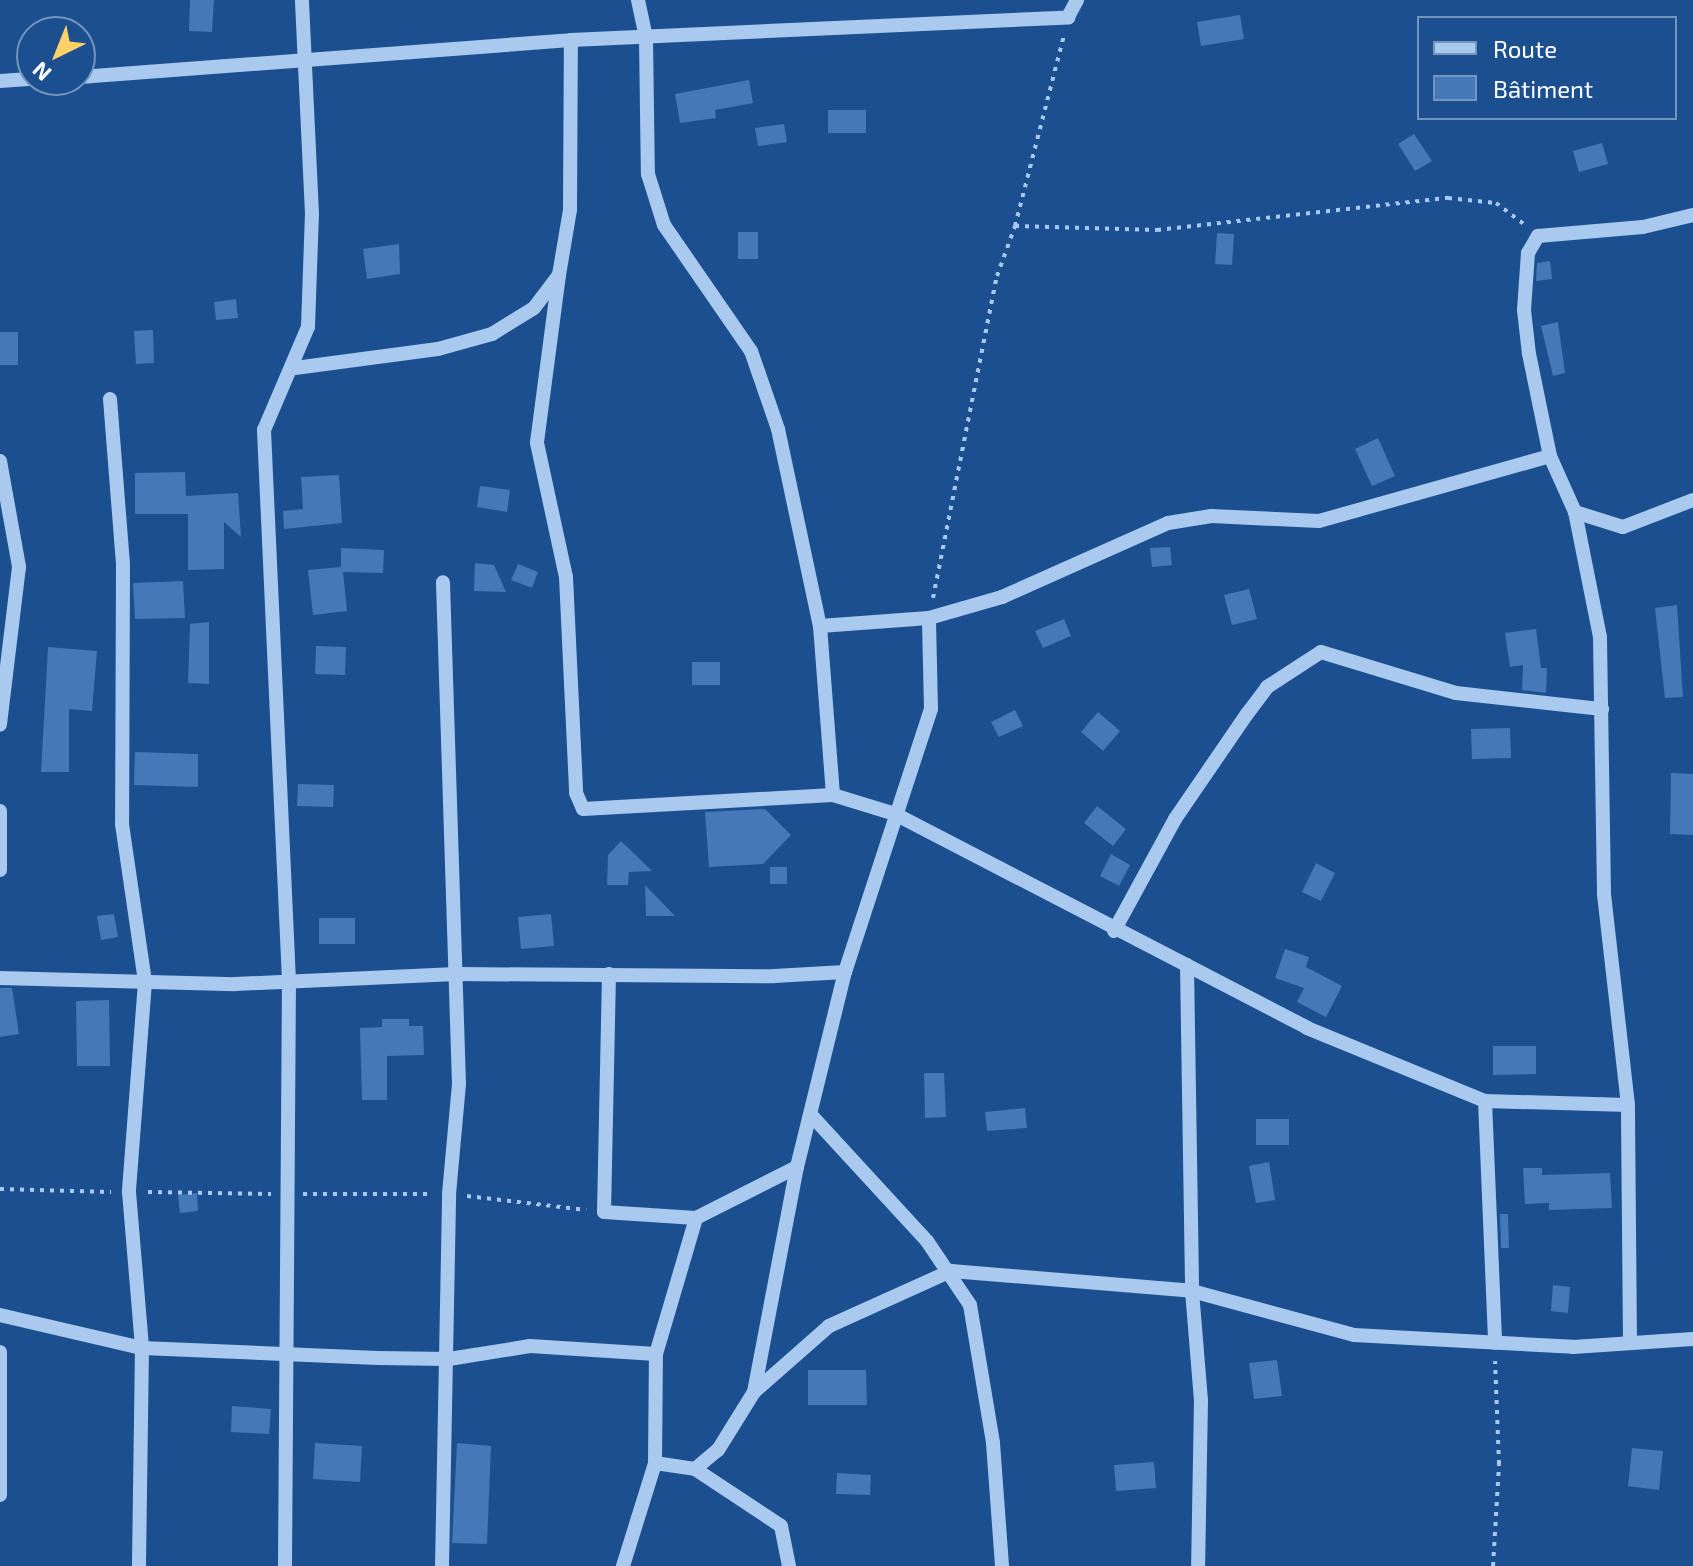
<!DOCTYPE html>
<meta charset="utf-8">
<style>
body{margin:0}
#map{position:relative;width:1693px;height:1566px;overflow:hidden;background:#1b4f8f;font-family:"Exo 2",sans-serif}
div>[style]{position:absolute}
[style*='--x']{left:calc(var(--x)*1px);top:calc(var(--y)*1px);width:calc(var(--w)*1px);rotate:calc(var(--a)*1deg)}
.building>*{inset:0;background:#4478b7}
.path>*{height:4px;margin-top:-2px;transform-origin:0;background:repeating-linear-gradient(90deg,#a9c9ee 0 4px,transparent 0 10px)}
.minor>*{height:14px;margin:-7px;padding:0 7px;transform-origin:7px;border-radius:7px;background:#a9c9ee}
span{translate:-50% -50%;white-space:nowrap;text-align:center;line-height:1.15;-webkit-text-stroke:6px #1b4f8f;paint-order:stroke}
.legend{position:absolute;left:1417px;top:16px;width:260px;height:104px;box-sizing:border-box;background:#1b4f8f;border:2px solid #7695bc;margin:0;padding:10px 14px;list-style:none;font-size:24px;color:#fff}
.legend li{display:flex;align-items:center;gap:16px;height:40px}
.legend b{width:40px;border:2px solid #7695bc}
.north{position:absolute;left:16px;top:16px;width:80px;height:80px;box-sizing:border-box;background:#1b4f8f;border:2px solid #7695bc;border-radius:50%;rotate:223deg;font-size:22px;font-weight:700;line-height:32px;text-align:center;color:#fff}
.north::after{content:'';display:block;margin:auto;width:28px;height:36px;background:#ffd166;clip-path:polygon(50% 0,100% 100%,50% 72%,0 100%)}
</style>
<div id="map">
<div class="building">
<i style="clip-path:polygon(190px 0,214px 0,212px 32px,189px 31px)"></i>
<i style="clip-path:polygon(1240px 15px,1244px 39px,1201px 46px,1197px 22px)"></i>
<i style="clip-path:polygon(749px 80px,753px 103px,715px 110px,716px 118px,680px 123px,675px 94px)"></i>
<i style="clip-path:polygon(828px 110px,866px 110px,866px 133px,828px 133px)"></i>
<i style="clip-path:polygon(784px 124px,787px 142px,758px 146px,755px 128px)"></i>
<i style="clip-path:polygon(1414px 134px,1432px 161px,1415px 171px,1398px 144px)"></i>
<i style="clip-path:polygon(1602px 143px,1608px 164px,1579px 172px,1573px 151px)"></i>
<i style="clip-path:polygon(738px 232px,758px 232px,758px 259px,738px 259px)"></i>
<i style="clip-path:polygon(1217px 233px,1234px 234px,1232px 265px,1215px 264px)"></i>
<i style="clip-path:polygon(399px 244px,400px 274px,367px 279px,363px 249px)"></i>
<i style="clip-path:polygon(1550px 261px,1552px 279px,1536px 281px,1537px 263px)"></i>
<i style="clip-path:polygon(236px 299px,238px 318px,216px 320px,214px 302px)"></i>
<i style="clip-path:polygon(1558px 322px,1565px 373px,1553px 376px,1541px 326px)"></i>
<i style="clip-path:polygon(153px 330px,154px 363px,136px 364px,134px 331px)"></i>
<i style="clip-path:polygon(0 332px,18px 332px,18px 365px,0 365px)"></i>
<i style="clip-path:polygon(1378px 438px,1395px 476px,1372px 486px,1355px 449px)"></i>
<i style="clip-path:polygon(185px 472px,186px 496px,238px 493px,241px 537px,224px 522px,224px 569px,188px 570px,188px 514px,135px 514px,135px 473px)"></i>
<i style="clip-path:polygon(339px 475px,342px 523px,284px 529px,283px 511px,303px 509px,301px 477px)"></i>
<i style="clip-path:polygon(480px 486px,510px 490px,507px 512px,477px 507px)"></i>
<i style="clip-path:polygon(1170px 547px,1172px 565px,1152px 567px,1150px 548px)"></i>
<i style="clip-path:polygon(341px 548px,384px 550px,383px 573px,343px 572px,347px 611px,313px 615px,308px 570px,341px 567px)"></i>
<i style="clip-path:polygon(475px 563px,494px 565px,506px 592px,474px 591px)"></i>
<i style="clip-path:polygon(518px 564px,538px 572px,532px 588px,511px 580px)"></i>
<i style="clip-path:polygon(183px 581px,185px 618px,135px 619px,133px 583px)"></i>
<i style="clip-path:polygon(1249px 589px,1257px 619px,1232px 625px,1224px 595px)"></i>
<i style="clip-path:polygon(1677px 605px,1683px 697px,1665px 698px,1655px 608px)"></i>
<i style="clip-path:polygon(1064px 619px,1071px 636px,1043px 648px,1035px 631px)"></i>
<i style="clip-path:polygon(209px 622px,209px 684px,188px 683px,190px 624px)"></i>
<i style="clip-path:polygon(1536px 629px,1541px 668px,1547px 668px,1546px 693px,1522px 690px,1523px 665px,1510px 667px,1505px 633px)"></i>
<i style="clip-path:polygon(316px 646px,346px 647px,345px 675px,315px 674px)"></i>
<i style="clip-path:polygon(48px 647px,97px 651px,92px 711px,69px 709px,69px 772px,41px 772px)"></i>
<i style="clip-path:polygon(692px 662px,720px 662px,720px 685px,692px 685px)"></i>
<i style="clip-path:polygon(1015px 710px,1023px 726px,999px 737px,991px 722px)"></i>
<i style="clip-path:polygon(1098px 712px,1120px 731px,1103px 751px,1081px 732px)"></i>
<i style="clip-path:polygon(1510px 728px,1511px 758px,1472px 759px,1471px 729px)"></i>
<i style="clip-path:polygon(135px 752px,198px 754px,198px 787px,134px 785px)"></i>
<i style="clip-path:polygon(1671px 773px,1693px 774px,1693px 835px,1670px 834px)"></i>
<i style="clip-path:polygon(298px 784px,334px 785px,333px 807px,297px 806px)"></i>
<i style="clip-path:polygon(1097px 806px,1126px 829px,1113px 846px,1084px 823px)"></i>
<i style="clip-path:polygon(765px 809px,791px 835px,763px 864px,709px 867px,705px 812px)"></i>
<i style="clip-path:polygon(621px 841px,652px 871px,629px 872px,628px 885px,607px 885px,608px 855px)"></i>
<i style="clip-path:polygon(1111px 854px,1130px 865px,1119px 886px,1100px 876px)"></i>
<i style="clip-path:polygon(1316px 863px,1335px 873px,1321px 901px,1302px 892px)"></i>
<i style="clip-path:polygon(770px 867px,787px 867px,787px 884px,770px 884px)"></i>
<i style="clip-path:polygon(645px 885px,675px 916px,646px 916px)"></i>
<i style="clip-path:polygon(114px 914px,118px 937px,101px 940px,97px 916px)"></i>
<i style="clip-path:polygon(551px 914px,554px 946px,521px 949px,518px 917px)"></i>
<i style="clip-path:polygon(319px 918px,355px 918px,355px 944px,319px 944px)"></i>
<i style="clip-path:polygon(1285px 949px,1309px 957px,1306px 967px,1342px 986px,1326px 1017px,1297px 1002px,1304px 988px,1275px 978px)"></i>
<i style="clip-path:polygon(0 988px,12px 988px,19px 1034px,0 1037px)"></i>
<i style="clip-path:polygon(109px 1000px,110px 1066px,77px 1066px,76px 1001px)"></i>
<i style="clip-path:polygon(382px 1019px,409px 1019px,409px 1026px,423px 1026px,424px 1055px,387px 1056px,387px 1100px,362px 1100px,360px 1028px,382px 1027px)"></i>
<i style="clip-path:polygon(1493px 1046px,1536px 1046px,1536px 1074px,1493px 1075px)"></i>
<i style="clip-path:polygon(924px 1073px,944px 1073px,946px 1117px,925px 1118px)"></i>
<i style="clip-path:polygon(1025px 1108px,1027px 1128px,987px 1131px,985px 1112px)"></i>
<i style="clip-path:polygon(1256px 1119px,1289px 1119px,1289px 1145px,1256px 1145px)"></i>
<i style="clip-path:polygon(1269px 1162px,1275px 1200px,1256px 1203px,1249px 1166px)"></i>
<i style="clip-path:polygon(1523px 1168px,1542px 1168px,1542px 1175px,1610px 1173px,1612px 1208px,1549px 1210px,1549px 1203px,1525px 1204px)"></i>
<i style="clip-path:polygon(197px 1193px,198px 1211px,180px 1213px,178px 1195px)"></i>
<i style="clip-path:polygon(1500px 1214px,1508px 1214px,1509px 1248px,1501px 1248px)"></i>
<i style="clip-path:polygon(1553px 1285px,1570px 1287px,1568px 1313px,1551px 1311px)"></i>
<i style="clip-path:polygon(1277px 1360px,1282px 1396px,1254px 1399px,1249px 1363px)"></i>
<i style="clip-path:polygon(808px 1370px,866px 1370px,867px 1405px,808px 1405px)"></i>
<i style="clip-path:polygon(232px 1406px,271px 1409px,269px 1434px,231px 1432px)"></i>
<i style="clip-path:polygon(315px 1443px,362px 1446px,360px 1482px,313px 1479px)"></i>
<i style="clip-path:polygon(457px 1443px,491px 1446px,487px 1544px,452px 1543px)"></i>
<i style="clip-path:polygon(1632px 1448px,1663px 1451px,1659px 1490px,1628px 1486px)"></i>
<i style="clip-path:polygon(1154px 1462px,1156px 1488px,1116px 1491px,1114px 1465px)"></i>
<i style="clip-path:polygon(837px 1473px,871px 1475px,870px 1495px,836px 1494px)"></i>
</div>
<div class="path">
<i style="--x:1015;--y:226;--w:142;--a:1.6"></i>
<i style="--x:1157;--y:230;--w:293;--a:-6.3"></i>
<i style="--x:1448;--y:198;--w:48;--a:5.9"></i>
<i style="--x:1496;--y:203;--w:35;--a:37"></i>
<i style="--x:933;--y:598;--w:328;--a:-78.8"></i>
<i style="--x:997;--y:276;--w:53;--a:-70.2"></i>
<i style="--x:1015;--y:226;--w:197;--a:-75.6"></i>
<i style="--x:0;--y:1189;--w:111;--a:1.5"></i>
<i style="--x:148;--y:1192;--w:123;--a:0.9"></i>
<i style="--x:303;--y:1194;--w:128;--a:0"></i>
<i style="--x:467;--y:1196;--w:120;--a:6.7"></i>
<i style="--x:1493;--y:1566;--w:102;--a:-86.6"></i>
<i style="--x:1499;--y:1464;--w:103;--a:-92.2"></i>
</div>
<div class="minor">
<i style="--x:638;--y:0;--w:40;--a:78"></i>
<i style="--x:646;--y:39;--w:135;--a:89.2"></i>
<i style="--x:648;--y:174;--w:53;--a:72.6"></i>
<i style="--x:664;--y:225;--w:153;--a:55.4"></i>
<i style="--x:751;--y:351;--w:83;--a:70.9"></i>
<i style="--x:778;--y:429;--w:201;--a:78"></i>
<i style="--x:820;--y:626;--w:169;--a:85.6"></i>
<i style="--x:833;--y:795;--w:65;--a:17"></i>
<i style="--x:895;--y:814;--w:464;--a:27.4"></i>
<i style="--x:1307;--y:1028;--w:192;--a:22.3"></i>
<i style="--x:1485;--y:1101;--w:242;--a:87.6"></i>
<i style="--x:80;--y:77;--w:492;--a:-4.3"></i>
<i style="--x:571;--y:40;--w:498;--a:-2.6"></i>
<i style="--x:1068;--y:17;--w:19;--a:-62"></i>
<i style="--x:0;--y:81;--w:32;--a:-4"></i>
<i style="--x:559;--y:275;--w:169;--a:97.5"></i>
<i style="--x:537;--y:443;--w:137;--a:77.8"></i>
<i style="--x:566;--y:577;--w:216;--a:87.3"></i>
<i style="--x:576;--y:793;--w:17;--a:66"></i>
<i style="--x:583;--y:809;--w:250;--a:-3.2"></i>
<i style="--x:295;--y:368;--w:144;--a:-7.6"></i>
<i style="--x:438;--y:349;--w:56;--a:-15.5"></i>
<i style="--x:492;--y:334;--w:49;--a:-31.8"></i>
<i style="--x:534;--y:308;--w:41;--a:-52.9"></i>
<i style="--x:559;--y:275;--w:66;--a:-80.4"></i>
<i style="--x:570;--y:210;--w:170;--a:-89.7"></i>
<i style="--x:110;--y:399;--w:166;--a:85.5"></i>
<i style="--x:123;--y:564;--w:260;--a:90.2"></i>
<i style="--x:122;--y:824;--w:160;--a:81.7"></i>
<i style="--x:145;--y:982;--w:211;--a:94.4"></i>
<i style="--x:129;--y:1192;--w:157;--a:85.2"></i>
<i style="--x:142;--y:1348;--w:218;--a:90.8"></i>
<i style="--x:0;--y:461;--w:108;--a:79.8"></i>
<i style="--x:19;--y:567;--w:159;--a:96.9"></i>
<i style="--x:1575;--y:512;--w:61;--a:-114.1"></i>
<i style="--x:1550;--y:456;--w:104;--a:-101.6"></i>
<i style="--x:1529;--y:354;--w:44;--a:-96.5"></i>
<i style="--x:1524;--y:310;--w:57;--a:-86"></i>
<i style="--x:1528;--y:253;--w:20;--a:-60"></i>
<i style="--x:1538;--y:236;--w:105;--a:-4.9"></i>
<i style="--x:1643;--y:227;--w:51;--a:-13.5"></i>
<i style="--x:820;--y:626;--w:109;--a:-4.2"></i>
<i style="--x:929;--y:618;--w:76;--a:-16"></i>
<i style="--x:1002;--y:597;--w:182;--a:-24"></i>
<i style="--x:1168;--y:523;--w:44;--a:-9.2"></i>
<i style="--x:1211;--y:516;--w:108;--a:2.7"></i>
<i style="--x:1319;--y:521;--w:240;--a:-15.7"></i>
<i style="--x:0;--y:811;--w:59;--a:90"></i>
<i style="--x:1114;--y:931;--w:128;--a:-61.4"></i>
<i style="--x:1175;--y:819;--w:127;--a:-55.6"></i>
<i style="--x:1247;--y:714;--w:34;--a:-53"></i>
<i style="--x:1267;--y:687;--w:64;--a:-32.9"></i>
<i style="--x:1321;--y:652;--w:141;--a:16.9"></i>
<i style="--x:1456;--y:693;--w:147;--a:6.3"></i>
<i style="--x:1187;--y:965;--w:326;--a:89.1"></i>
<i style="--x:1192;--y:1291;--w:109;--a:85.3"></i>
<i style="--x:1201;--y:1400;--w:166;--a:91"></i>
<i style="--x:609;--y:974;--w:238;--a:91.2"></i>
<i style="--x:604;--y:1212;--w:92;--a:3.7"></i>
<i style="--x:696;--y:1218;--w:113;--a:-26.8"></i>
<i style="--x:0;--y:978;--w:235;--a:1.5"></i>
<i style="--x:235;--y:984;--w:221;--a:-2.6"></i>
<i style="--x:456;--y:974;--w:318;--a:0.4"></i>
<i style="--x:774;--y:976;--w:71;--a:-3.2"></i>
<i style="--x:1485;--y:1101;--w:143;--a:1.6"></i>
<i style="--x:812;--y:1116;--w:170;--a:47.4"></i>
<i style="--x:927;--y:1241;--w:77;--a:56.1"></i>
<i style="--x:970;--y:1305;--w:140;--a:80.5"></i>
<i style="--x:993;--y:1443;--w:123;--a:85.8"></i>
<i style="--x:0;--y:1315;--w:146;--a:13.1"></i>
<i style="--x:142;--y:1348;--w:236;--a:2.4"></i>
<i style="--x:378;--y:1358;--w:71;--a:0.8"></i>
<i style="--x:449;--y:1359;--w:82;--a:-9.1"></i>
<i style="--x:530;--y:1346;--w:126;--a:3.6"></i>
<i style="--x:1630;--y:1343;--w:238;--a:-90.5"></i>
<i style="--x:1628;--y:1105;--w:213;--a:-96.5"></i>
<i style="--x:1604;--y:893;--w:256;--a:-90.9"></i>
<i style="--x:1600;--y:637;--w:127;--a:-101.3"></i>
<i style="--x:1575;--y:512;--w:50;--a:17.4"></i>
<i style="--x:1623;--y:527;--w:75;--a:-21.1"></i>
<i style="--x:0;--y:1352;--w:143;--a:90"></i>
<i style="--x:754;--y:1392;--w:100;--a:-41.3"></i>
<i style="--x:829;--y:1326;--w:134;--a:-24.3"></i>
<i style="--x:951;--y:1271;--w:242;--a:4.7"></i>
<i style="--x:1192;--y:1291;--w:168;--a:15.2"></i>
<i style="--x:1354;--y:1335;--w:219;--a:3.1"></i>
<i style="--x:1573;--y:1347;--w:120;--a:-3.8"></i>
<i style="--x:655;--y:1463;--w:40;--a:8.5"></i>
<i style="--x:695;--y:1469;--w:30;--a:-40"></i>
<i style="--x:718;--y:1450;--w:68;--a:-58.2"></i>
<i style="--x:754;--y:1392;--w:229;--a:-79.2"></i>
<i style="--x:797;--y:1167;--w:201;--a:-76.2"></i>
<i style="--x:845;--y:972;--w:277;--a:-71.9"></i>
<i style="--x:931;--y:709;--w:91;--a:-91.3"></i>
<i style="--x:695;--y:1469;--w:103;--a:33.5"></i>
<i style="--x:781;--y:1526;--w:41;--a:78.7"></i>
<i style="--x:285;--y:1566;--w:585;--a:-89.61"></i>
<i style="--x:289;--y:981;--w:552;--a:-92.6"></i>
<i style="--x:264;--y:430;--w:112;--a:-66.9"></i>
<i style="--x:308;--y:327;--w:113;--a:-88"></i>
<i style="--x:312;--y:214;--w:214;--a:-92.7"></i>
<i style="--x:442;--y:1566;--w:372;--a:-88.9"></i>
<i style="--x:449;--y:1194;--w:110;--a:-84.8"></i>
<i style="--x:459;--y:1084;--w:502;--a:-91.83"></i>
<i style="--x:623;--y:1566;--w:108;--a:-72.7"></i>
<i style="--x:655;--y:1463;--w:109;--a:-89.5"></i>
<i style="--x:656;--y:1354;--w:142;--a:-73.6"></i>
</div>
<ul class="legend">
<li><b style="height:10px;background:#a9c9ee"></b>Route</li>
<li><b style="height:22px;background:#4478b7"></b>Bâtiment</li>
</ul>
<div class="north">N</div>
</div>
